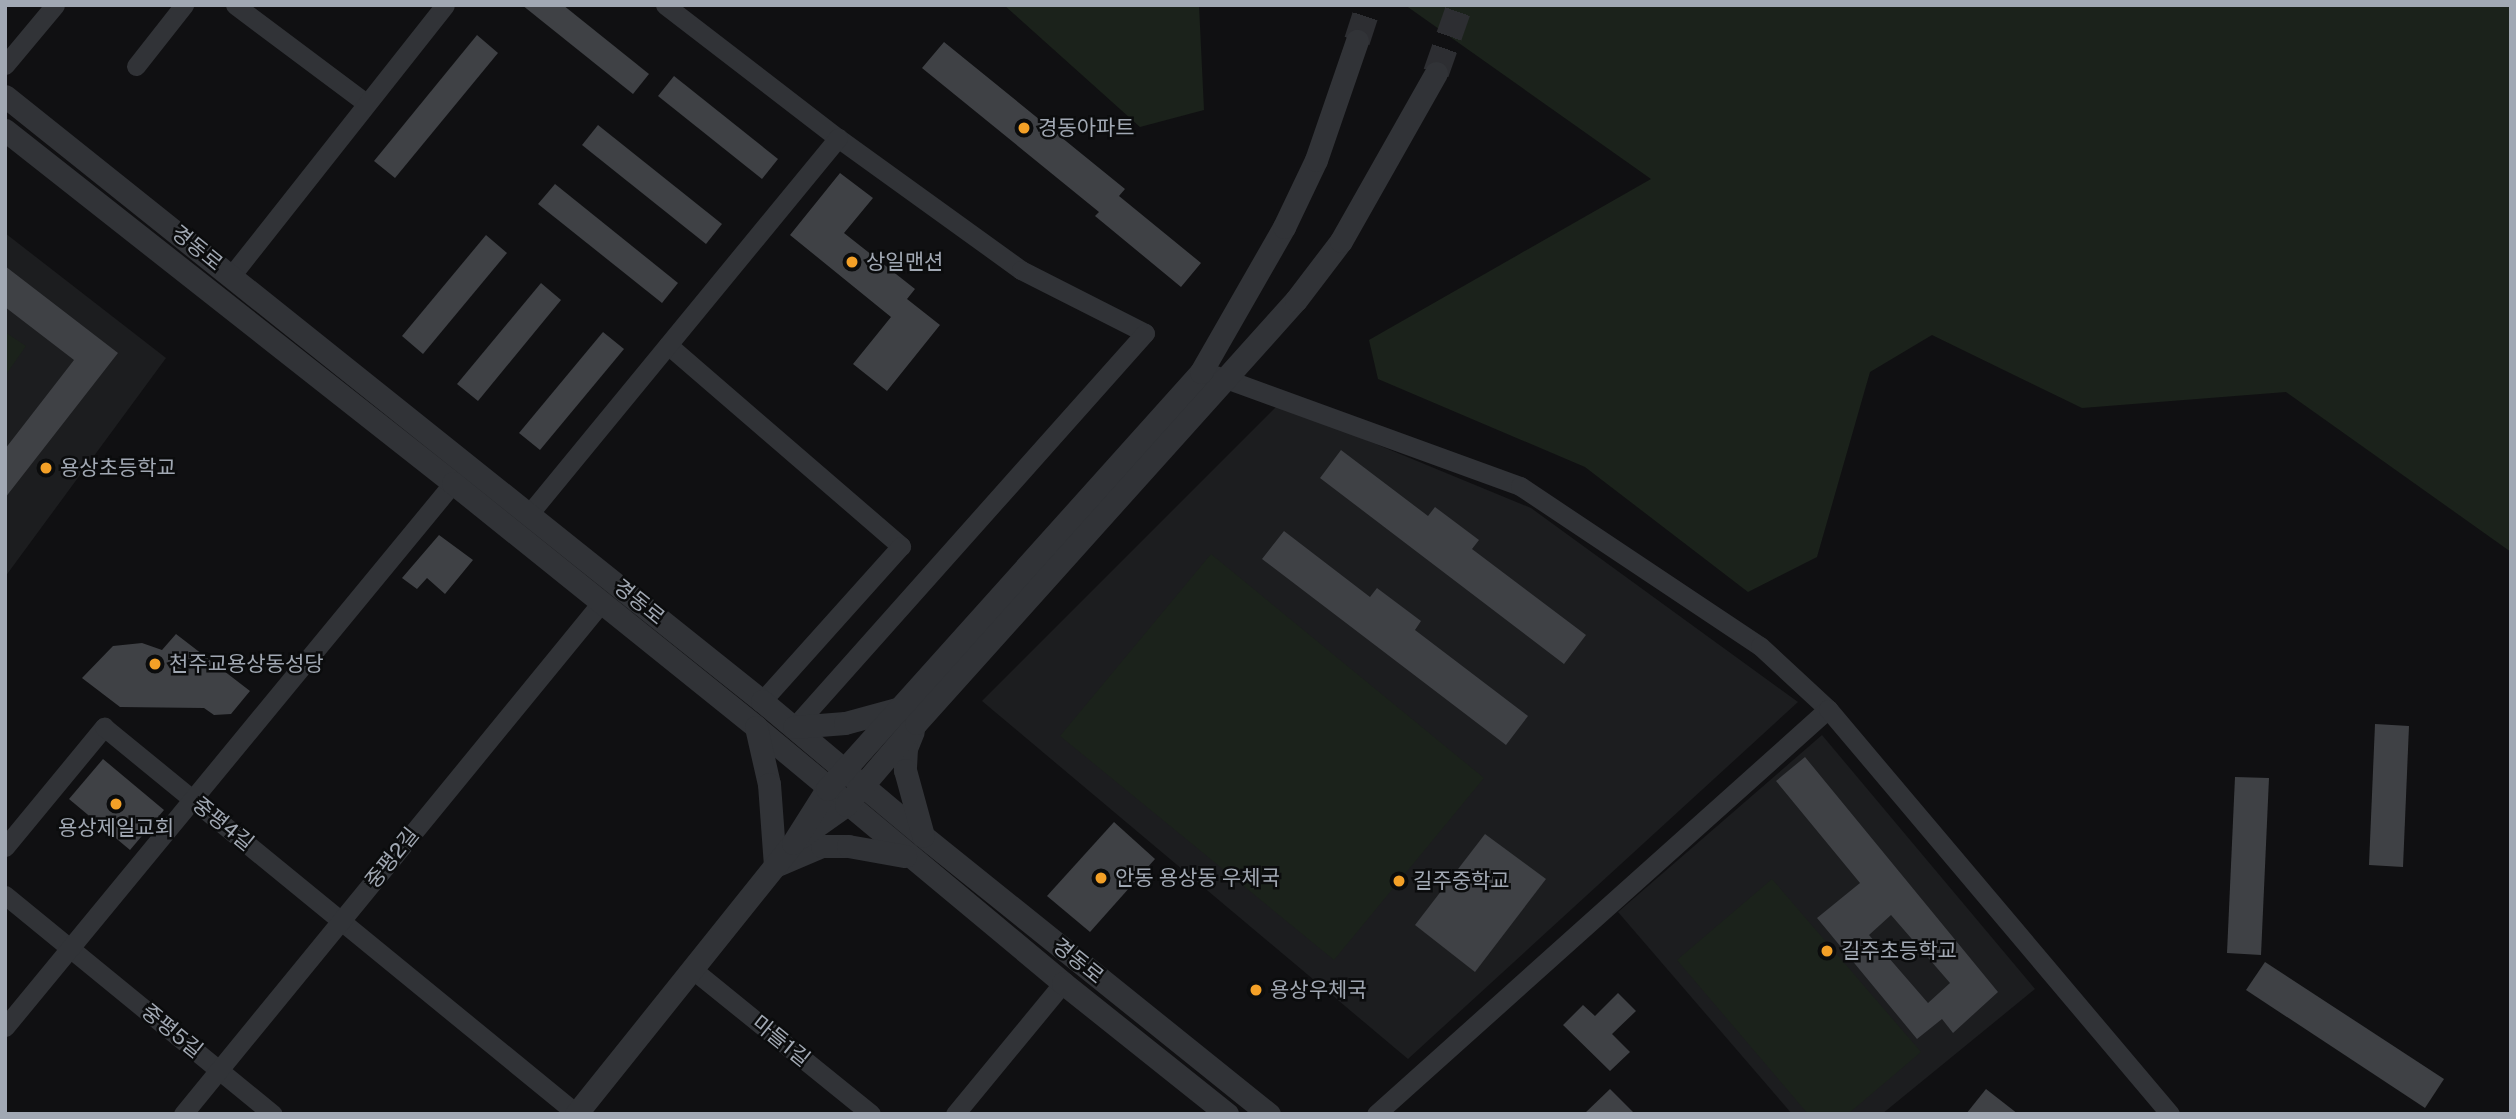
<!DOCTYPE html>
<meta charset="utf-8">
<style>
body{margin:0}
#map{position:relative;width:2516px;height:1119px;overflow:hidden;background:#101012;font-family:"Public Sans","Noto Sans KR",sans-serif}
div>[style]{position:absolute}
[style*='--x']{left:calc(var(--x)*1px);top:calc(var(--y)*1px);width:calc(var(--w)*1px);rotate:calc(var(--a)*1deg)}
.built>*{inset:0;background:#1c1d1f}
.green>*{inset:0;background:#1b221b}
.building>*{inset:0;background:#3f4145}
.secondary-tunnel>*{height:26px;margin-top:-13px;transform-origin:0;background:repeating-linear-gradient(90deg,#2d2e32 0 26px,transparent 0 39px)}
.minor>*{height:19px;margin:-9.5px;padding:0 9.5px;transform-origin:9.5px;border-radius:9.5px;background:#313337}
.tertiary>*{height:23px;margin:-11.5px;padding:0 11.5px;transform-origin:11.5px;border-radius:11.5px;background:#313337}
.dots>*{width:19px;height:19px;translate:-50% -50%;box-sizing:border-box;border:4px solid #0b0c0d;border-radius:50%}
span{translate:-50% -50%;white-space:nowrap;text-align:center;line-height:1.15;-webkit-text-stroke:5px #0b0c0d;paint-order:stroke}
.poi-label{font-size:21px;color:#a1a8b3}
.left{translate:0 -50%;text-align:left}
.street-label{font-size:21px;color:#a1a8b3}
.frame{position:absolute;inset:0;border:7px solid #a1a8b3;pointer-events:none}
</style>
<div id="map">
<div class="built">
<i style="clip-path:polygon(5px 233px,166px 358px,5px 577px)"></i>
<i style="clip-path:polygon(1279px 404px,1531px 508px,1798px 702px,1408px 1059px,982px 701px)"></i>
<i style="clip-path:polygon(1822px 735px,2035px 989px,1882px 1114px,1792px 1114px,1618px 912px)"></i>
</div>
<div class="green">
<i style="clip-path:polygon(1004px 5px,1199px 5px,1204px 110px,1140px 127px)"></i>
<i style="clip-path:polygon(1405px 5px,2511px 5px,2511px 552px,2286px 392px,2082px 408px,1932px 335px,1870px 372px,1817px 557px,1748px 592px,1585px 467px,1378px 379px,1369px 340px,1651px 179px)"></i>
<i style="clip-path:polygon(5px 332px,26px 346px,5px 376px)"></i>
<i style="clip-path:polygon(1211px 554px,1484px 778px,1334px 960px,1060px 736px)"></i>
<i style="clip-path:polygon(1772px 879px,1921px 1052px,1848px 1114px,1808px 1114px,1677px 960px)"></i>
</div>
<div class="building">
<i style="clip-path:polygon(522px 5px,563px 5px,649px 74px,633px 94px)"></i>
<i style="clip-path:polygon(477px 35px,498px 53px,395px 178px,374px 161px)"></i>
<i style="clip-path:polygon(944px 42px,1125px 189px,1119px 196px,1201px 263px,1181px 287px,1095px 216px,1099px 212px,922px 68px)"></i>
<i style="clip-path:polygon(674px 76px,778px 159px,762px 179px,658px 96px)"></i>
<i style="clip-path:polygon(598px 125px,722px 224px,706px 244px,582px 145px)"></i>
<i style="clip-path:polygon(840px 173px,873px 198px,844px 233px,915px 289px,907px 299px,940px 325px,887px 391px,853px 364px,891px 317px,790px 235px)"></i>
<i style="clip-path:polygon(555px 184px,678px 283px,662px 303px,538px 204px)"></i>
<i style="clip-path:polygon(486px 235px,507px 253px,423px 354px,402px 336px)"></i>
<i style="clip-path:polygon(5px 266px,118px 353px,5px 498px,5px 449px,74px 360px,5px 307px)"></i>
<i style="clip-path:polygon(541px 283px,561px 300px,478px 401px,457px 384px)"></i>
<i style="clip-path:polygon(603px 332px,624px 349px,540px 450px,519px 433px)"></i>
<i style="clip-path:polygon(1341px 450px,1428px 516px,1435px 507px,1479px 540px,1472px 549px,1586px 635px,1564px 664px,1320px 478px)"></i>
<i style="clip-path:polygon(1284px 531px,1370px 597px,1377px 588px,1421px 621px,1415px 630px,1528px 716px,1506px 745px,1262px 559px)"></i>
<i style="clip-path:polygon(439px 535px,473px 560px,445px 594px,427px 578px,417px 589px,402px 578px)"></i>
<i style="clip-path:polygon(176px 634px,250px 691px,231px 714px,214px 715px,204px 708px,120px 707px,82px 678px,113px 646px,142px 643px,162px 650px)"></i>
<i style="clip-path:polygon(2375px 724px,2409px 726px,2403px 867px,2369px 865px)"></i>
<i style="clip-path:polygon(evenodd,1805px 757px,1998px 992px,1953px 1033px,1942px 1019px,1917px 1039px,1817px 918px,1860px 883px,1776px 781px,1805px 757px,1891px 915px,1950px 983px,1928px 1003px,1869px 935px,1891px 915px)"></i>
<i style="clip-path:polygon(103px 759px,164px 810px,130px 850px,69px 799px)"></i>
<i style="clip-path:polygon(2235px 777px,2269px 778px,2261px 955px,2227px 953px)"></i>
<i style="clip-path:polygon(1114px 822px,1155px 859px,1090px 932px,1047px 896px)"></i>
<i style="clip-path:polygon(1485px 834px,1546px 879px,1475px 972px,1415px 925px)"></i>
<i style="clip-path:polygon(2265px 962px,2444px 1079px,2425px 1108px,2246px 990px)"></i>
<i style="clip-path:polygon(1618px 993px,1636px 1011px,1612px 1034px,1630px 1052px,1610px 1071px,1563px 1025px,1583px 1005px,1595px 1016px)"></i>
<i style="clip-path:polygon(1610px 1089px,1635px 1114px,1584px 1114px)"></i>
<i style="clip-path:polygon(1986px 1089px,2018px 1114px,1966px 1114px)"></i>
</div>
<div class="secondary-tunnel">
<i style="--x:1357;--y:41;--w:38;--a:-72"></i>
<i style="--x:1436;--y:73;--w:72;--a:-70.6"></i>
</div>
<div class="minor">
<i style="--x:235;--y:5;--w:164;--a:36.8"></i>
<i style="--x:665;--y:5;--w:218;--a:37.6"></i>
<i style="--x:838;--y:138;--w:226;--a:35.8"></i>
<i style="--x:1021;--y:270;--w:139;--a:26.9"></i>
<i style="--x:1145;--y:333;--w:528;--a:131.7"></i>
<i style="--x:5;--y:65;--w:78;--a:-50.2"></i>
<i style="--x:136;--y:66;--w:78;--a:-51.8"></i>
<i style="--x:231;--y:276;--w:345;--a:-51.7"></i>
<i style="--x:668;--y:345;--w:308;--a:40.8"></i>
<i style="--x:901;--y:546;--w:208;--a:131.9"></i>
<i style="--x:1215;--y:375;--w:325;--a:20"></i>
<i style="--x:1520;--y:486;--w:288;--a:33.7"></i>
<i style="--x:1760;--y:646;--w:93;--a:42.8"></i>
<i style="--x:529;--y:514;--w:487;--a:-50.6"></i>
<i style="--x:5;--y:847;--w:156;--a:-50.5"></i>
<i style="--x:104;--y:727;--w:611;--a:39.29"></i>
<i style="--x:5;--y:895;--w:346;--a:39.3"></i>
<i style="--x:692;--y:969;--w:230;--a:39"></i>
<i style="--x:5;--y:1027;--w:705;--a:-50.53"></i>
<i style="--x:183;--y:1114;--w:660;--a:-50.72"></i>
<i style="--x:955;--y:1114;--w:170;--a:-50.5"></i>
<i style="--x:1376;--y:1114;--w:607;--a:-41.86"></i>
<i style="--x:1828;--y:709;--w:530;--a:49.82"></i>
</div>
<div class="tertiary">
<i style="--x:5;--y:96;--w:969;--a:38.63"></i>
<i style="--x:762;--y:701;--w:210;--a:40"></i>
<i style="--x:923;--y:836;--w:444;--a:38.8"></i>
<i style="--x:5;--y:130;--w:570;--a:38.24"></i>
<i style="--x:453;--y:483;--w:389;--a:38.8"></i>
<i style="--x:756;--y:727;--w:400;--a:39.8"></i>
<i style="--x:1063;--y:983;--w:210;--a:38.6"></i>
<i style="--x:756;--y:727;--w:58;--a:77.2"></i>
<i style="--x:769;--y:784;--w:82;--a:85.8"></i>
<i style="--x:775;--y:866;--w:51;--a:-23.1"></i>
<i style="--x:822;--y:846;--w:26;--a:0"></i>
<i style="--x:848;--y:846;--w:58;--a:10"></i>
<i style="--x:794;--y:727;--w:51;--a:-4.5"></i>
<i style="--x:845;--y:723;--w:54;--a:-15.1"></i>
<i style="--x:913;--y:731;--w:18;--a:112"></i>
<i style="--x:906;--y:748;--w:22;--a:93"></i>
<i style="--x:905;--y:770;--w:68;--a:74.7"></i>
<i style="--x:801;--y:837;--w:55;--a:-35.4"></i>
<i style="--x:846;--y:805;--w:108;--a:-49.5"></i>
<i style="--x:916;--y:723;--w:569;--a:-48.07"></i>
<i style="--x:1296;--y:300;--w:74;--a:-52.7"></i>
<i style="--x:1341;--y:241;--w:193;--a:-60.5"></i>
<i style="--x:576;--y:1114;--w:347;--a:-51.3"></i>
<i style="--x:793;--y:843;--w:64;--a:-57.8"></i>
<i style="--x:827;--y:789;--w:560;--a:-48.11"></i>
<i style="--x:1201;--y:372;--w:167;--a:-60.2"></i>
<i style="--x:1284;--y:227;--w:74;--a:-64.5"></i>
<i style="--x:1316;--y:160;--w:126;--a:-71"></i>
</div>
<div class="dots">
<i style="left:1024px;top:128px;background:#f3a027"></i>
<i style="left:852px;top:262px;background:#f3a027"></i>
<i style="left:46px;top:468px;background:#f3a027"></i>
<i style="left:155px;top:664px;background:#f3a027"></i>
<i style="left:116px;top:804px;background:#f3a027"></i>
<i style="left:1101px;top:878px;background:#f3a027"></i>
<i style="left:1399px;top:881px;background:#f3a027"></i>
<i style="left:1827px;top:951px;background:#f3a027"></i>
<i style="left:1256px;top:990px;background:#f3a027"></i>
</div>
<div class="poi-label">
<span class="left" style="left:1038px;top:128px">경동아파트</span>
<span class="left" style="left:866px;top:262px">상일맨션</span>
<span class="left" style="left:60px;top:468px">용상초등학교</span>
<span class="left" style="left:169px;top:664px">천주교용상동성당</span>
<span style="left:116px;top:828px">용상제일교회</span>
<span class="left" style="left:1115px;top:878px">안동 용상동 우체국</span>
<span class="left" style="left:1413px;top:881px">길주중학교</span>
<span class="left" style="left:1841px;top:951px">길주초등학교</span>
<span class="left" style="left:1270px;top:990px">용상우체국</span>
</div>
<div class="street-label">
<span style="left:197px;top:248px;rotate:39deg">경동로</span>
<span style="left:639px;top:602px;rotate:39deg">경동로</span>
<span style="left:223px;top:824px;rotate:39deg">중평4길</span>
<span style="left:392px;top:858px;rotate:-51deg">중평2길</span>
<span style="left:1078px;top:961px;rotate:39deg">경동로</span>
<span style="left:172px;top:1031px;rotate:39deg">중평5길</span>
<span style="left:781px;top:1041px;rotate:39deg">마들1길</span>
</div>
<div class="frame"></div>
</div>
